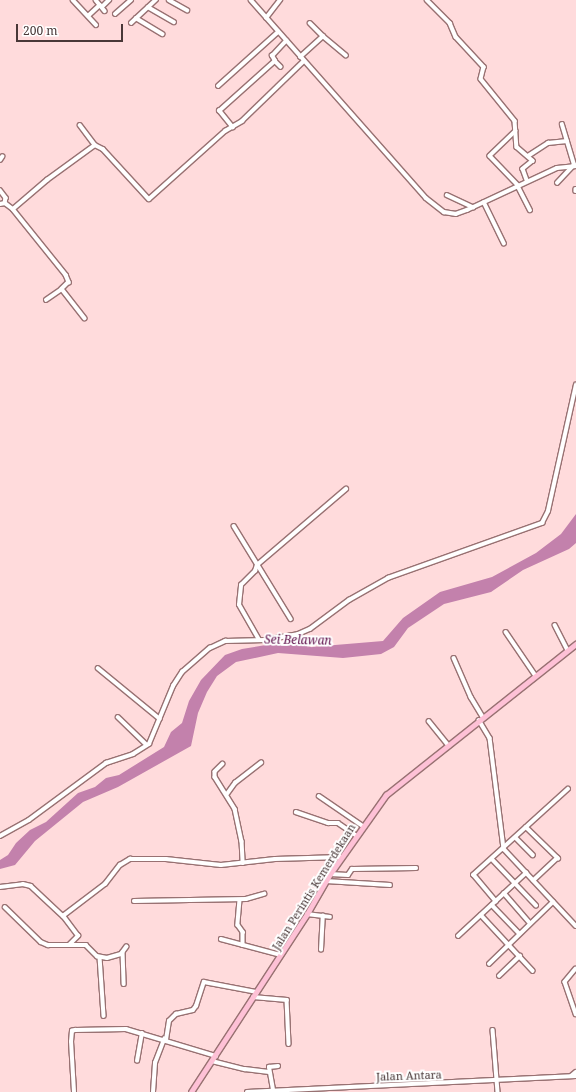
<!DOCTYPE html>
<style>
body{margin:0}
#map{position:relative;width:576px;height:1092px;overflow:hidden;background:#ffdbdc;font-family:"Noto Serif",serif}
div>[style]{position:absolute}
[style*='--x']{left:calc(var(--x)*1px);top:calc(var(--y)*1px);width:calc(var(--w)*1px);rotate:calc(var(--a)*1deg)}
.water>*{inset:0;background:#c381ac}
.roads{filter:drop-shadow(1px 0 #987172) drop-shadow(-1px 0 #987172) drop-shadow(0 1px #987172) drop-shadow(0 -1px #987172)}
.minor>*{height:3.5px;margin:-1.75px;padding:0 1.75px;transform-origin:1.75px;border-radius:1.75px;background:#fff}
.major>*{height:4.5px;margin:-2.25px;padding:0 2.25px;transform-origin:2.25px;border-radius:2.25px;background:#fec1d6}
span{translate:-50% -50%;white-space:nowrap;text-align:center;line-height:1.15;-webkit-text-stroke:4px #fff;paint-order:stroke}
.street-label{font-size:11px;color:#483737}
.water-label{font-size:12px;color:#5c0c48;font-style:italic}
.scale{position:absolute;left:16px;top:24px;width:107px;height:18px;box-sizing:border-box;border:2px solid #483737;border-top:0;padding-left:5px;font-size:12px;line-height:14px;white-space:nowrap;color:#483737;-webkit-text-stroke:3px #fff;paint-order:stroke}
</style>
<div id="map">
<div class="water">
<i style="clip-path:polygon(576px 514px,576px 543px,569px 549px,523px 570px,491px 592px,444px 604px,408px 628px,394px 647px,381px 654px,343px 658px,278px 653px,236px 662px,217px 676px,207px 692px,198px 713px,191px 746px,118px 787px,83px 802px,35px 841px,15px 865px,0 869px,0 860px,8px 855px,16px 843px,30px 830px,46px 822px,78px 793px,95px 787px,106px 778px,119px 775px,164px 747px,171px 732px,182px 723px,189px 701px,201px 680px,225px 655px,242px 649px,266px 645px,300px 644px,311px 647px,383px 641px,403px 618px,440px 592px,492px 577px,536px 553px,561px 534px)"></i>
</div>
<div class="roads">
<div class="minor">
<i style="--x:73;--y:0;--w:34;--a:47"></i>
<i style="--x:96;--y:0;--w:14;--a:51"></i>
<i style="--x:169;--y:0;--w:21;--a:29"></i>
<i style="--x:251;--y:0;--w:264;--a:48.5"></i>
<i style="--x:426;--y:198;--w:23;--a:38"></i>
<i style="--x:444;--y:212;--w:12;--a:9"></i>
<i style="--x:456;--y:214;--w:12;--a:-20"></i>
<i style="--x:467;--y:210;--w:99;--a:-25"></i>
<i style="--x:557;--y:168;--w:19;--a:-6"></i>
<i style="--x:427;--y:0;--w:33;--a:45"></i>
<i style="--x:450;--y:23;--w:15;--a:67"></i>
<i style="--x:456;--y:37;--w:41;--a:47"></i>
<i style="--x:484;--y:67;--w:12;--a:104"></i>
<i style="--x:481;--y:79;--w:54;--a:51"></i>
<i style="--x:515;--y:121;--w:26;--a:86"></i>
<i style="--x:517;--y:147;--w:21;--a:41"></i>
<i style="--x:533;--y:161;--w:13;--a:141"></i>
<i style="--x:523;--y:169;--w:12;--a:70"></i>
<i style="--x:102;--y:7;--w:10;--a:-45"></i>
<i style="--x:148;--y:7;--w:30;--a:30"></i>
<i style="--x:115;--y:14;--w:21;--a:-41"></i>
<i style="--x:88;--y:16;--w:16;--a:-43"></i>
<i style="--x:136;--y:18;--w:31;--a:31"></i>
<i style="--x:266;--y:18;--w:23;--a:-52"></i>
<i style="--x:131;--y:23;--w:34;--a:-43"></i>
<i style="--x:310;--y:23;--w:18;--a:45"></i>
<i style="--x:300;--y:57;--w:31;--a:-42"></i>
<i style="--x:323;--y:36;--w:30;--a:40"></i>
<i style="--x:275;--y:61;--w:8;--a:45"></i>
<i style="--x:218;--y:86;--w:81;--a:-42"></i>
<i style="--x:80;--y:125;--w:25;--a:53"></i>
<i style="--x:233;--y:128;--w:22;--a:-129"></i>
<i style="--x:219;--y:111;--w:75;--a:-41.8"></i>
<i style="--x:275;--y:61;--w:6;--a:-121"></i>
<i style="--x:272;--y:56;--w:21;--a:-47"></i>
<i style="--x:516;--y:131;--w:36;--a:136"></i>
<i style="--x:490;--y:156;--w:40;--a:46"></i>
<i style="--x:528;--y:156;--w:24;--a:-33"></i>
<i style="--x:548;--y:143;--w:19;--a:-6"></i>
<i style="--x:0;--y:160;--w:4;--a:-56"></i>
<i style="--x:557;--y:183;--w:25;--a:-47"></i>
<i style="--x:574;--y:165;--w:42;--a:-106.7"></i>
<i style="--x:518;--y:186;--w:27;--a:63"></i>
<i style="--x:576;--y:189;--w:2;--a:90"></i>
<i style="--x:0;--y:190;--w:10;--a:53"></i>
<i style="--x:6;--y:198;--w:5;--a:101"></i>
<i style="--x:447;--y:195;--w:29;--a:25"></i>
<i style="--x:484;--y:202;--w:46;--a:64"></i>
<i style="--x:0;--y:204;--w:5;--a:-11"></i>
<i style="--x:5;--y:203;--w:10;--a:37"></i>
<i style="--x:13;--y:209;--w:85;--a:51.2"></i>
<i style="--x:66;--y:275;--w:8;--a:67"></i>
<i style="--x:69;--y:282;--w:10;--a:135"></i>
<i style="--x:62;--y:289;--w:37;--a:52"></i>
<i style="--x:13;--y:209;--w:45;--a:-40.5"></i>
<i style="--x:47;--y:180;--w:59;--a:-36.1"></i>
<i style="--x:95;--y:145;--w:9;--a:27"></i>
<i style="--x:103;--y:149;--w:68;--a:47.4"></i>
<i style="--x:149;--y:199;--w:102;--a:-41.8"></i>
<i style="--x:225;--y:131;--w:20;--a:-30"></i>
<i style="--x:242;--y:121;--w:86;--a:-44.1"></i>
<i style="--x:46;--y:300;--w:19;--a:-35"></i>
<i style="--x:234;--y:526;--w:109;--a:58.5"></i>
<i style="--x:555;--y:625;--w:29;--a:63"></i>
<i style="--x:506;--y:632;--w:53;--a:55.7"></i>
<i style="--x:259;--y:640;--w:40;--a:-119.7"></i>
<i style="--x:239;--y:605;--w:20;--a:-84"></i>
<i style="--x:241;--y:585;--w:20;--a:-45"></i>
<i style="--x:255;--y:571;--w:6;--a:-72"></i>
<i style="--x:257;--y:565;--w:117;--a:-40.5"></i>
<i style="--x:454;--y:658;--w:43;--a:66.4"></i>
<i style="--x:471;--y:697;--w:23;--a:59"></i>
<i style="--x:98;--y:668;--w:80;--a:39.4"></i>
<i style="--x:118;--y:717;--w:40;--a:44"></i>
<i style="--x:479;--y:720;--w:21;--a:59"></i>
<i style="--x:490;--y:738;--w:112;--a:82.8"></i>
<i style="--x:504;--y:849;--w:105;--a:46.9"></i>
<i style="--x:429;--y:721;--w:32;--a:51"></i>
<i style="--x:223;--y:764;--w:11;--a:135"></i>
<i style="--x:215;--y:772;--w:5;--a:90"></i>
<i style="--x:215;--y:777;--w:38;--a:58"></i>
<i style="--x:235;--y:809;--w:33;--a:78"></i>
<i style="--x:242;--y:841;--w:22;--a:87"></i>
<i style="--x:227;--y:794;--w:14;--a:-54"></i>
<i style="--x:235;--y:783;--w:33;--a:-38"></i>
<i style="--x:319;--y:796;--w:53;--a:34.3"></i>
<i style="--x:296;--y:812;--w:34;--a:19"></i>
<i style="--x:328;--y:823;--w:10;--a:0"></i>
<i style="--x:338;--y:823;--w:22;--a:34"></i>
<i style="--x:526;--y:827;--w:45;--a:44.1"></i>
<i style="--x:558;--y:858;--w:33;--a:137"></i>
<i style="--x:0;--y:836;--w:33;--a:-29"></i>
<i style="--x:29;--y:820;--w:96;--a:-36.5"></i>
<i style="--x:106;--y:763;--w:28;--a:-18"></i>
<i style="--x:133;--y:754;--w:19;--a:-32"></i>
<i style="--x:149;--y:744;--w:63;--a:-67.5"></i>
<i style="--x:173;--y:686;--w:17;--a:-57"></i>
<i style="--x:182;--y:672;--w:37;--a:-41"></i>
<i style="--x:210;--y:648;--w:17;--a:-25"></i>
<i style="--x:225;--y:641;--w:40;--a:-1.4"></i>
<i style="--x:265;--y:640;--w:34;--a:-10"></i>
<i style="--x:298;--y:634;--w:13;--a:-23"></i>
<i style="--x:310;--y:629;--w:49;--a:-36.6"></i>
<i style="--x:349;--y:600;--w:45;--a:-29.4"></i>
<i style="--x:388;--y:578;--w:164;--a:-19.7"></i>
<i style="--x:542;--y:523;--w:13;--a:-63"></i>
<i style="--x:548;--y:511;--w:129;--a:-77.5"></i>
<i style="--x:516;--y:838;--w:24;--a:45"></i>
<i style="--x:492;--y:859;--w:64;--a:46.3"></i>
<i style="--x:330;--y:874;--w:18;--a:3"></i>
<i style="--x:348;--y:875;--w:7;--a:-56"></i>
<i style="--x:352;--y:869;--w:64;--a:-0.9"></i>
<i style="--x:326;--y:881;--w:64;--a:3.6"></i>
<i style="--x:0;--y:887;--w:23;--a:-7"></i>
<i style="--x:23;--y:884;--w:8;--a:14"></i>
<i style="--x:31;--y:886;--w:44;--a:43.2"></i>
<i style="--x:63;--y:916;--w:53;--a:-37.3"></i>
<i style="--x:105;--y:884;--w:24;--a:-52"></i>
<i style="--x:120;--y:865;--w:12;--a:-31"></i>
<i style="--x:130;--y:859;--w:36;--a:0"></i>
<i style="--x:166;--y:859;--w:55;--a:6.2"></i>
<i style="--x:221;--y:865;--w:54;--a:-6.3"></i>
<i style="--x:275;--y:859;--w:67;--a:-1.7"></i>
<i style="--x:504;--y:893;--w:40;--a:49"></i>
<i style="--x:240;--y:900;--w:25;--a:95"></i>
<i style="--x:238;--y:925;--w:9;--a:54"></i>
<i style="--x:243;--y:932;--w:13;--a:90"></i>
<i style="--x:134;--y:901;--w:112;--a:-1"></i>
<i style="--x:246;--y:899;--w:19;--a:-16"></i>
<i style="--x:496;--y:902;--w:35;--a:-130"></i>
<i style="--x:473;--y:875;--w:128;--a:-42.2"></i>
<i style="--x:492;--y:905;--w:39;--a:46"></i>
<i style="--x:5;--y:907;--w:50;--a:44.2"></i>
<i style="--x:41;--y:942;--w:8;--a:23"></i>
<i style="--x:48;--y:945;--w:21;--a:0"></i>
<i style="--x:69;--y:945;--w:13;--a:-45"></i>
<i style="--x:78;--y:936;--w:25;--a:-127"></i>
<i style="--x:307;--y:914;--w:23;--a:7"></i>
<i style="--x:481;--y:915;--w:76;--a:47.1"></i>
<i style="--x:458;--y:936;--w:93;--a:-42.8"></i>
<i style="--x:221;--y:939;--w:62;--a:14.9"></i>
<i style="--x:69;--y:945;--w:17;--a:0"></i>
<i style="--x:86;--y:945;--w:16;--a:45"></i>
<i style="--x:97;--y:956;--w:10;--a:11"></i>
<i style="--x:107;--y:958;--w:15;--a:-16"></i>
<i style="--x:121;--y:954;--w:9;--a:-54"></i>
<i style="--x:321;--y:950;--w:34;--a:-87"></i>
<i style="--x:123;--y:952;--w:32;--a:88"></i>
<i style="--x:100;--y:957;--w:59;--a:86.1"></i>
<i style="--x:489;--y:964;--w:89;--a:-44.1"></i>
<i style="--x:576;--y:969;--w:17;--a:130"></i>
<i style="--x:565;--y:982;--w:34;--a:71"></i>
<i style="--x:499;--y:976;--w:29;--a:-44"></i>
<i style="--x:253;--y:997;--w:34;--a:5"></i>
<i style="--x:287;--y:1000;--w:44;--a:87.4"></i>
<i style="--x:493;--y:1030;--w:62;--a:85.4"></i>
<i style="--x:166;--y:1040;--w:19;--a:-81"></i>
<i style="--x:169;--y:1021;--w:10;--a:-45"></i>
<i style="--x:176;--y:1014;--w:17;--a:-13"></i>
<i style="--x:193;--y:1010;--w:5;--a:-53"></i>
<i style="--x:196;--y:1006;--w:25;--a:-72"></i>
<i style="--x:204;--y:982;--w:54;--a:10.7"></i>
<i style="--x:137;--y:1061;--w:28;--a:-80"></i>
<i style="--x:212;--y:1061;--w:34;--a:14"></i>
<i style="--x:245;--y:1069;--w:24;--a:7"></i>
<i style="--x:571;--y:1076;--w:6;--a:-39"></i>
<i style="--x:273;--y:1090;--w:23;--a:-100"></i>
<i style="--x:269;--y:1067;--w:9;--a:-6"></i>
<i style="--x:74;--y:1092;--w:50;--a:-93.4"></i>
<i style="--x:71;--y:1042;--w:11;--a:-85"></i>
<i style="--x:72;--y:1031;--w:3;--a:-18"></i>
<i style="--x:75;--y:1030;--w:51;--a:-1.1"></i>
<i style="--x:126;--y:1029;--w:94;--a:16.7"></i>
<i style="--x:153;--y:1092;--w:29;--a:-86"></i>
<i style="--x:155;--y:1063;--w:26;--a:-69"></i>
<i style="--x:247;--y:1092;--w:329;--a:-2.8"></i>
</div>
<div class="major">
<i style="--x:191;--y:1092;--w:212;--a:-56.9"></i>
<i style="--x:307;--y:914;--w:46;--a:-60.1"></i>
<i style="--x:330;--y:874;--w:97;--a:-54.7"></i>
<i style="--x:386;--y:795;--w:243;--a:-38.5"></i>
</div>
</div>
<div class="street-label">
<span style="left:314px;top:887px;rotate:-58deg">Jalan Perintis Kemerdekaan</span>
<span style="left:409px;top:1076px;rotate:-2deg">Jalan Antara</span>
</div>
<div class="water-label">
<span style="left:298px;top:640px;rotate:1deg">Sei Belawan</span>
</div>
<div class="scale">200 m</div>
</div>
